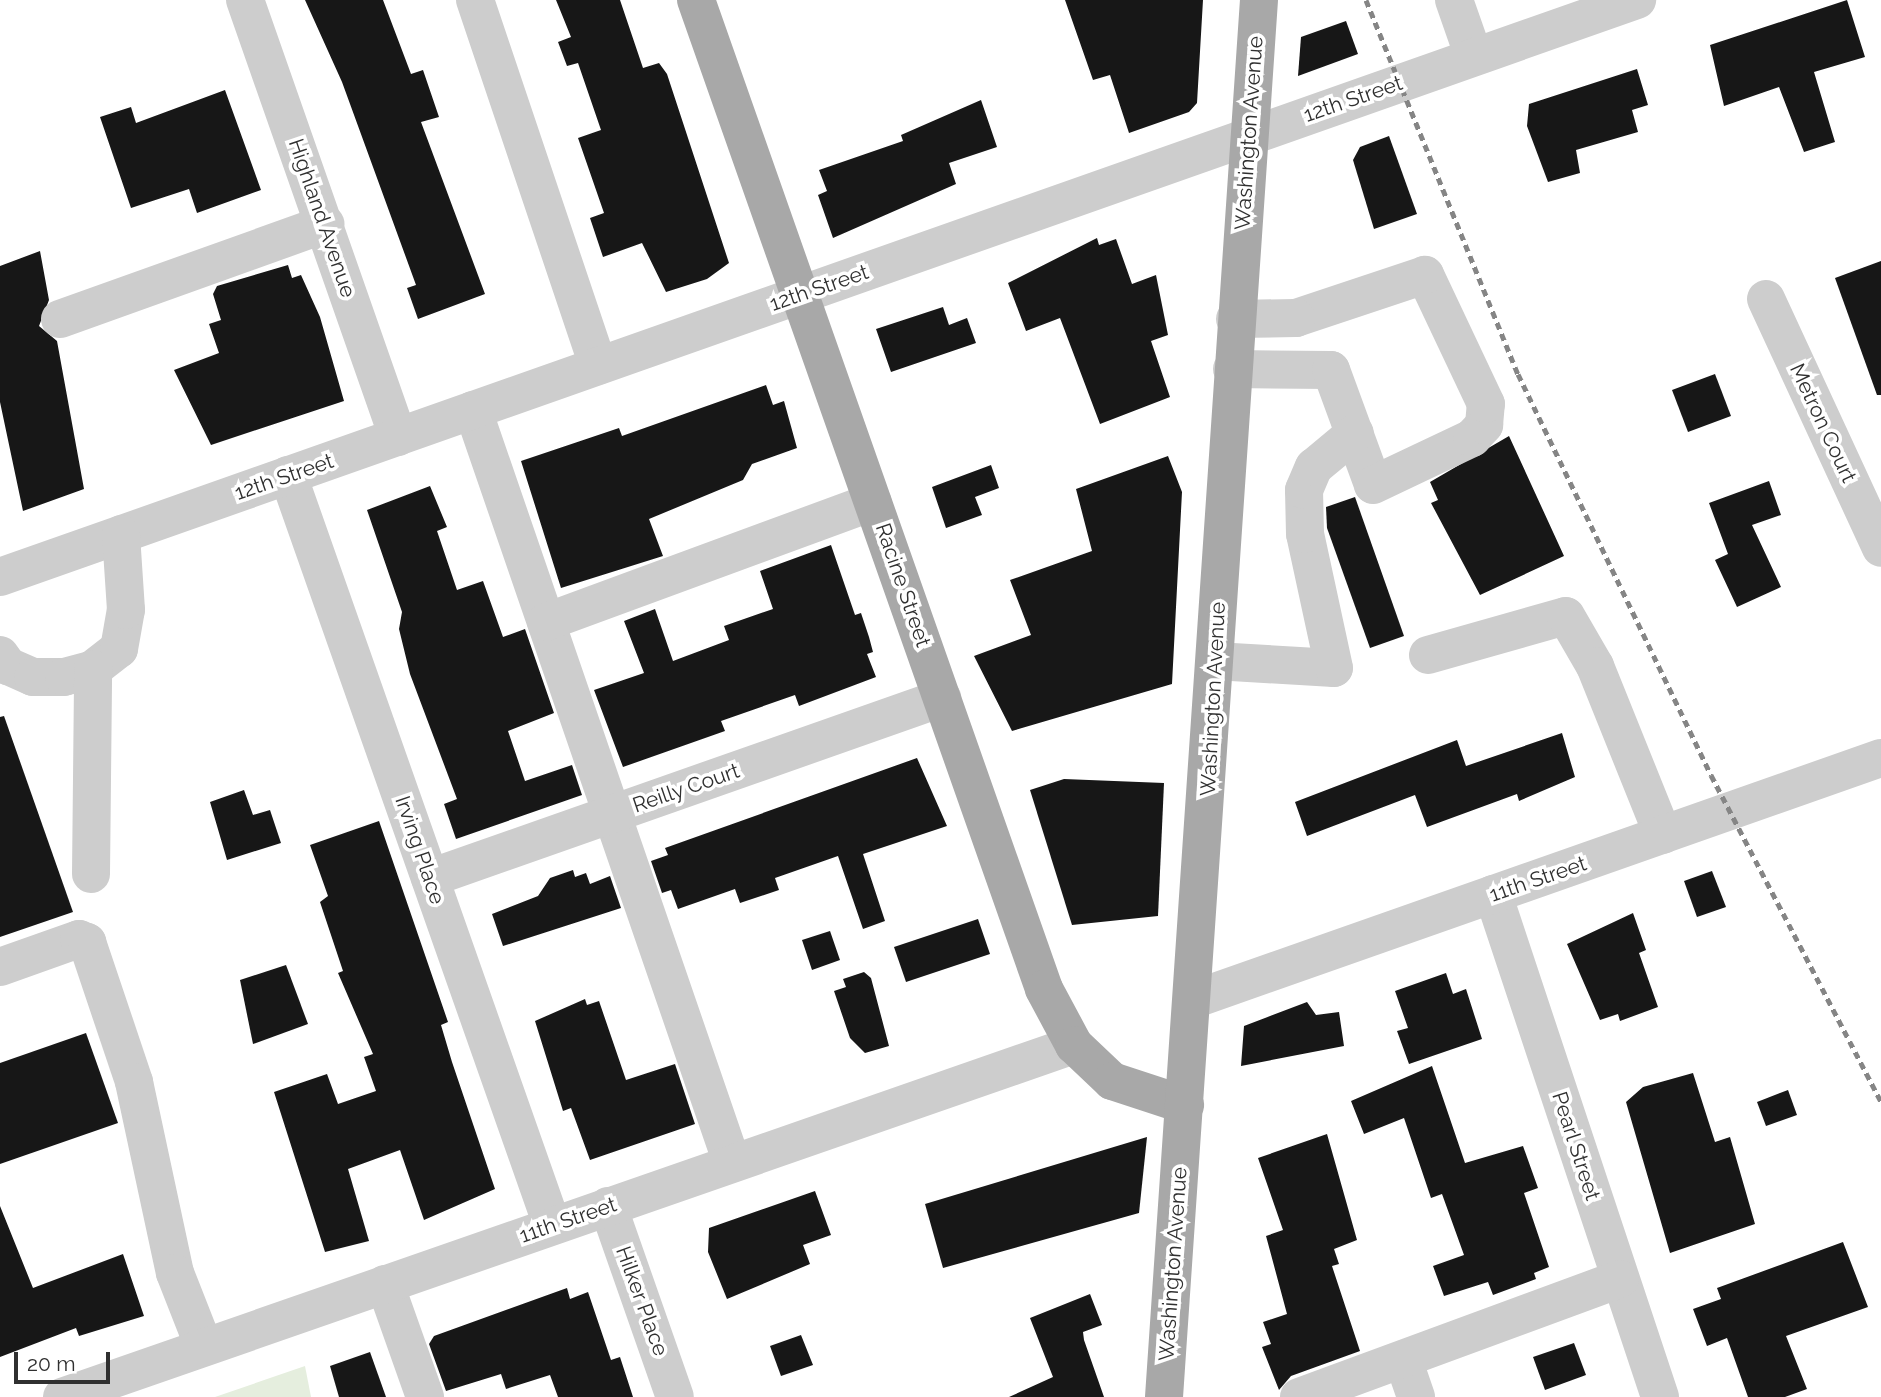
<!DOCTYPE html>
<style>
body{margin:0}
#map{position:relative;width:1881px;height:1397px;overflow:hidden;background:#fff;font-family:Raleway,sans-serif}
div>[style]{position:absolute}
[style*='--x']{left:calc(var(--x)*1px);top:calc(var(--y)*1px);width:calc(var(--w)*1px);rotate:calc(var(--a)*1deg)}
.green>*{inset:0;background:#e5eede}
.building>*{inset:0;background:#171717}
.minor>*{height:38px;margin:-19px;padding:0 19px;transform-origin:19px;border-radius:19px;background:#cdcdcd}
.major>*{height:38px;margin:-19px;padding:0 19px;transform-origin:19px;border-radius:19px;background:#a8a8a8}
.rail>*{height:5px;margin-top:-2.5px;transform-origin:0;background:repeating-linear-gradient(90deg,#858585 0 7px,transparent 0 12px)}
span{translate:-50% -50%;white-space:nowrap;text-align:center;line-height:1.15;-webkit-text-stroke:7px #fff;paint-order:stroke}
.street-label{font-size:21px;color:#303030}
.scale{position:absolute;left:14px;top:1352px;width:96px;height:32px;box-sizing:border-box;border:4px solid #303030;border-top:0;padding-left:9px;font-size:21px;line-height:24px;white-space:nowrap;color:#303030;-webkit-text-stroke:5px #fff;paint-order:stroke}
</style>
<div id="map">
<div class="green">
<i style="clip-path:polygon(305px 1366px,311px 1397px,215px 1397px)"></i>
</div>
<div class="building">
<i style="clip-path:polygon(305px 0,383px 0,411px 74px,423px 70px,439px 117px,421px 122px,485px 294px,418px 319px,407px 288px,416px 285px,342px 82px)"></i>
<i style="clip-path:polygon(556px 0,620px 0,643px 68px,659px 63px,667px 74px,729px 263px,707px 279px,666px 292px,642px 243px,603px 257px,590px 218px,604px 213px,578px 138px,601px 130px,578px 63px,567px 66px,558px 42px,571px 37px)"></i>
<i style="clip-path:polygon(1065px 0,1203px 0,1197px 103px,1189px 112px,1129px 133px,1110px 75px,1093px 80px)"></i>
<i style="clip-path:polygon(1847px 0,1865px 57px,1814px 72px,1835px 142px,1804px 152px,1779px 87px,1724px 106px,1710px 45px)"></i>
<i style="clip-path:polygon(1346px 21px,1358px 54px,1298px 76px,1301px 37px)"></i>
<i style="clip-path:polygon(1637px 69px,1648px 105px,1632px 110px,1638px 132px,1576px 150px,1580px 173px,1548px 182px,1527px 126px,1529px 104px)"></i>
<i style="clip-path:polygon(225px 90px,261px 190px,197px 213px,189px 189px,131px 208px,100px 117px,131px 107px,136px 123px)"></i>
<i style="clip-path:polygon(981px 100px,997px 147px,949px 163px,956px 184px,833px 238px,818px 195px,827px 191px,819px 170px,903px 141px,901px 135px)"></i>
<i style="clip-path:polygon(1389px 136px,1417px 214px,1374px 229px,1353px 160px,1360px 147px)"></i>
<i style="clip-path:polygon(1097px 238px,1099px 245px,1116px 239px,1132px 284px,1156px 275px,1168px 335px,1151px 341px,1170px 397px,1100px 424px,1060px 318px,1026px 331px,1008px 283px)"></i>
<i style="clip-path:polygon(40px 251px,49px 300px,39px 326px,57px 341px,84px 489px,23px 511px,0 402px,0 266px)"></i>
<i style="clip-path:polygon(1881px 261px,1881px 395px,1877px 395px,1835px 278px)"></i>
<i style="clip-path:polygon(288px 265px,292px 278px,301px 275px,320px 317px,344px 401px,211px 445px,174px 370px,219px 353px,209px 324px,221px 320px,213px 294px,217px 286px)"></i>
<i style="clip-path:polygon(943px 307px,949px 325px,967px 318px,976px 343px,891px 372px,876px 329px)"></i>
<i style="clip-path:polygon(1715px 374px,1731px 416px,1688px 432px,1672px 390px)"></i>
<i style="clip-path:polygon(766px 385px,773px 405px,784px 401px,797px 448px,752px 464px,743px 480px,649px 519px,663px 556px,561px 588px,521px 461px,619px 428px,622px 436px)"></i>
<i style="clip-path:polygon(1509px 436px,1564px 556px,1480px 595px,1431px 503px,1438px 500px,1430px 482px)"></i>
<i style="clip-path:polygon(1168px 456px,1182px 492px,1172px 684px,1012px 731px,974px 656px,1031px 635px,1010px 580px,1092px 551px,1076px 489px)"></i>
<i style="clip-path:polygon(991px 465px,999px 488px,975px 497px,982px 515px,946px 528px,932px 487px)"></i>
<i style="clip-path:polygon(1769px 481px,1781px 515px,1752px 525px,1781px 587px,1737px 607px,1715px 560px,1728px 554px,1709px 503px)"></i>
<i style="clip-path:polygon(430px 486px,447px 527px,437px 531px,457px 590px,483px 581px,503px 637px,525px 629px,554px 713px,508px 731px,525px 781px,572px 765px,582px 795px,456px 839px,444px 804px,457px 799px,410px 674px,399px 629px,402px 612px,367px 510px)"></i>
<i style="clip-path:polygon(1355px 497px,1404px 636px,1370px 648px,1327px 528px,1326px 507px)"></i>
<i style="clip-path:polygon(831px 545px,855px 615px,861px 613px,869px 637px,873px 652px,867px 654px,876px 677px,799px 706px,795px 695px,721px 721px,725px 731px,623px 767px,594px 690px,644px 673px,624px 621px,655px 609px,673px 661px,729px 640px,724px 626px,773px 609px,760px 571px)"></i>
<i style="clip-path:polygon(4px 716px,73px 912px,0 937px,0 717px)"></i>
<i style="clip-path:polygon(1562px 733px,1575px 777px,1519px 801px,1517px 794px,1427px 827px,1415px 795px,1307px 836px,1295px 802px,1457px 740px,1466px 766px)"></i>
<i style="clip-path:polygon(917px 758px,947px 826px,863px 854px,885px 921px,863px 929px,838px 856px,775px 878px,779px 890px,740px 903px,735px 889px,678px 909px,671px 890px,662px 893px,651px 861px,668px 855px,665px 848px)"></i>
<i style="clip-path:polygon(1064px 779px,1164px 783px,1158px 916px,1072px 925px,1030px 790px)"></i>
<i style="clip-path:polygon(244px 790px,253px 815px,270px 810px,281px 843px,227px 860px,210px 802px)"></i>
<i style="clip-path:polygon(379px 821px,448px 1022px,441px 1025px,452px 1062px,495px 1189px,424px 1220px,400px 1150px,348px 1169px,369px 1241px,325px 1252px,274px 1092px,327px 1074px,338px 1104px,376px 1091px,364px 1057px,373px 1054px,338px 973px,343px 971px,320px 902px,328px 896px,310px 845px)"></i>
<i style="clip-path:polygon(573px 870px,575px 877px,586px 873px,590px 884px,610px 876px,621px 908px,503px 946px,492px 914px,538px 896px,550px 878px)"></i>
<i style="clip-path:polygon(1712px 871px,1726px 907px,1697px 917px,1684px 881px)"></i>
<i style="clip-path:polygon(1633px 913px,1646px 950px,1639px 953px,1658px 1007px,1620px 1021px,1618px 1014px,1600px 1020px,1567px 944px)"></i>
<i style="clip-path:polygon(978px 919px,990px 954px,906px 982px,894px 947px)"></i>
<i style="clip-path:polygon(830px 931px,840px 960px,812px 970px,802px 940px)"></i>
<i style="clip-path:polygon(286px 965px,308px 1024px,253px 1044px,240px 980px)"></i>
<i style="clip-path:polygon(864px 972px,871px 978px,889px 1046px,865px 1053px,850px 1038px,834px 991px,846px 987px,843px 979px)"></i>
<i style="clip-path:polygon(1446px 973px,1453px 994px,1466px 989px,1482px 1039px,1409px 1064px,1397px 1031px,1408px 1028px,1395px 991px)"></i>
<i style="clip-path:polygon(585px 999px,587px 1005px,599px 1001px,626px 1080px,675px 1064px,695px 1124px,590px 1160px,571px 1108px,563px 1111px,535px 1021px)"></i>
<i style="clip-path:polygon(1307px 1002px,1316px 1015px,1339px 1012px,1344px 1046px,1241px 1066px,1244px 1026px)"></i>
<i style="clip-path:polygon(86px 1033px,118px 1123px,0 1164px,0 1063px)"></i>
<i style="clip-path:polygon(1432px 1066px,1465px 1163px,1523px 1146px,1538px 1188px,1524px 1193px,1549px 1267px,1534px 1273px,1536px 1279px,1493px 1295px,1488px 1282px,1444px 1296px,1433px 1266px,1464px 1255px,1442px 1194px,1431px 1198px,1404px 1118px,1364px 1134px,1351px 1101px)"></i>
<i style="clip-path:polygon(1693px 1073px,1715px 1142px,1730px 1137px,1755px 1224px,1670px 1253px,1626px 1102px,1643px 1087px)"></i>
<i style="clip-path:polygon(1788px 1090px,1797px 1115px,1766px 1126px,1757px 1102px)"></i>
<i style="clip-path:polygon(1327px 1134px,1357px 1240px,1334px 1249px,1339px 1264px,1332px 1266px,1360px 1351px,1291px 1376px,1279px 1390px,1262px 1347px,1271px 1344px,1263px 1322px,1287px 1314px,1266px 1236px,1283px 1230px,1258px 1158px)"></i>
<i style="clip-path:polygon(1147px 1137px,1139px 1213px,943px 1268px,925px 1204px)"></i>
<i style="clip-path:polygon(815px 1191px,831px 1235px,803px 1245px,810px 1264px,727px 1299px,708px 1252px,709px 1228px)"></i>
<i style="clip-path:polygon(0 1206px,33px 1288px,123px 1254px,144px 1316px,79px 1336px,76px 1328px,0 1357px)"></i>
<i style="clip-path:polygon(1843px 1242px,1868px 1307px,1786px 1336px,1807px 1389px,1785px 1397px,1748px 1397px,1727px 1338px,1707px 1346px,1693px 1309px,1721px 1299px,1717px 1288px)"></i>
<i style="clip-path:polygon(567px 1288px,570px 1299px,588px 1292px,611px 1360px,620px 1357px,633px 1397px,558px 1397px,550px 1375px,506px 1389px,501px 1374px,446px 1391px,429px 1344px,434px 1336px)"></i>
<i style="clip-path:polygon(1090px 1294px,1102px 1325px,1083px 1332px,1084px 1340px,1104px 1397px,1009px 1397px,1053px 1377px,1030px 1318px)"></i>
<i style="clip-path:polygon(801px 1335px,813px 1365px,781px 1376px,770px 1346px)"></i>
<i style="clip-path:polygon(1574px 1343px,1586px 1375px,1545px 1390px,1533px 1357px)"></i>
<i style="clip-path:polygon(370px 1352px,386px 1397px,339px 1397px,330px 1366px)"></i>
</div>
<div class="minor">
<i style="--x:245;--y:0;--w:463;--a:70.7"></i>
<i style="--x:475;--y:0;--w:386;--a:71.4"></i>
<i style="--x:1454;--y:0;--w:60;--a:70.7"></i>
<i style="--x:1766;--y:299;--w:274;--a:65.2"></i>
<i style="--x:60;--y:319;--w:282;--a:-19.7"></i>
<i style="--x:1232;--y:369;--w:99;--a:0.6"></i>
<i style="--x:1331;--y:370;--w:122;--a:69.9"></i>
<i style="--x:1373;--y:485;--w:110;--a:-25.4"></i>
<i style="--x:1472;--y:438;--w:18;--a:-47"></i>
<i style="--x:1484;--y:425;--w:21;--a:-85"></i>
<i style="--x:1486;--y:404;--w:143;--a:-115.3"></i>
<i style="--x:1425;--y:275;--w:136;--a:161.6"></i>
<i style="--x:1296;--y:318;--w:61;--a:179.1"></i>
<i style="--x:473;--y:410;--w:796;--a:71.02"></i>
<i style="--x:288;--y:475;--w:795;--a:70.61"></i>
<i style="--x:0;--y:577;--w:1736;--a:-19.42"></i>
<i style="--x:546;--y:622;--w:348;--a:-20.2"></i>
<i style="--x:0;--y:655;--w:14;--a:54"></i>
<i style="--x:8;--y:666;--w:27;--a:24"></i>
<i style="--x:33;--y:677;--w:31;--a:0"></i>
<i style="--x:64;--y:677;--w:30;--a:-15"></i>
<i style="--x:93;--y:669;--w:33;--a:-38"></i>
<i style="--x:119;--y:649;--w:40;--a:-80"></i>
<i style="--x:126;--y:610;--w:76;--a:-93.8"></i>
<i style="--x:1428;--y:655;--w:143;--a:-15.8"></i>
<i style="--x:1566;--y:616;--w:58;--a:59.9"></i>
<i style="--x:1595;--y:666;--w:182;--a:68.1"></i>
<i style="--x:1215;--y:661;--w:119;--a:3.4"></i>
<i style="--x:1334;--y:668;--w:137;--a:-102.2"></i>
<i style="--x:1305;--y:534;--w:44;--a:-91.3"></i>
<i style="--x:1304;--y:490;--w:25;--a:-67"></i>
<i style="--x:1314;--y:467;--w:53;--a:-39.7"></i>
<i style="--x:91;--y:874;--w:205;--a:-89.4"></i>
<i style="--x:430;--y:878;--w:543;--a:-19.37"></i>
<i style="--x:1493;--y:894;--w:530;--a:71.63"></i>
<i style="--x:0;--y:967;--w:84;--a:-19.5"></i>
<i style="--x:79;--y:939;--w:9;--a:21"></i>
<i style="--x:87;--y:942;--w:148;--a:71.4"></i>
<i style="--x:134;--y:1082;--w:195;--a:77.9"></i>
<i style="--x:175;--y:1273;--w:79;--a:68.6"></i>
<i style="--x:1195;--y:999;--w:727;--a:-19.36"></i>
<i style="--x:608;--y:1206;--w:202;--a:70.7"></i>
<i style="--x:385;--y:1284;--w:120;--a:70.5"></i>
<i style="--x:1404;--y:1362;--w:37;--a:71"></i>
<i style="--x:62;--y:1397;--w:1071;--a:-19.18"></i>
<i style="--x:1299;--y:1397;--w:342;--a:-20.2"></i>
</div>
<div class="major">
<i style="--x:696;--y:0;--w:1048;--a:70.61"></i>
<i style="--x:1044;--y:989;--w:64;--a:61.8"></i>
<i style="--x:1074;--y:1045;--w:52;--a:43.5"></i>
<i style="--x:1112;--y:1081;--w:77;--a:18.2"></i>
<i style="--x:1164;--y:1397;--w:1400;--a:-86.11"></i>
</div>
<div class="rail">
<i style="--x:1366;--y:0;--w:404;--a:67.9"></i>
<i style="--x:1518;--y:374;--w:445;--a:64.3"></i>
<i style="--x:1711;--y:775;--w:368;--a:62.5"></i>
</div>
<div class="street-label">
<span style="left:1353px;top:99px;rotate:-19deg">12th Street</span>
<span style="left:1249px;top:133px;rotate:-86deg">Washington Avenue</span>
<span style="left:322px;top:218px;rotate:71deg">Highland Avenue</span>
<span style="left:819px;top:288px;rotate:-19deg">12th Street</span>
<span style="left:1823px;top:423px;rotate:65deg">Metron Court</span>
<span style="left:284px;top:477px;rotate:-19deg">12th Street</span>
<span style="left:903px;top:585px;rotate:71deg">Racine Street</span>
<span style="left:1213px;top:699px;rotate:-87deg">Washington Avenue</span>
<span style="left:686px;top:788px;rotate:-19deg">Reilly Court</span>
<span style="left:420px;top:850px;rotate:71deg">Irving Place</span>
<span style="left:1538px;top:879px;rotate:-19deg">11th Street</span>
<span style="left:1576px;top:1146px;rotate:72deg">Pearl Street</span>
<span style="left:568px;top:1220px;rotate:-19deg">11th Street</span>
<span style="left:1173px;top:1264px;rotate:-86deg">Washington Avenue</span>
<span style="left:642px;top:1301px;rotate:70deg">Hilker Place</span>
</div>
<div class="scale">20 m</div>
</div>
